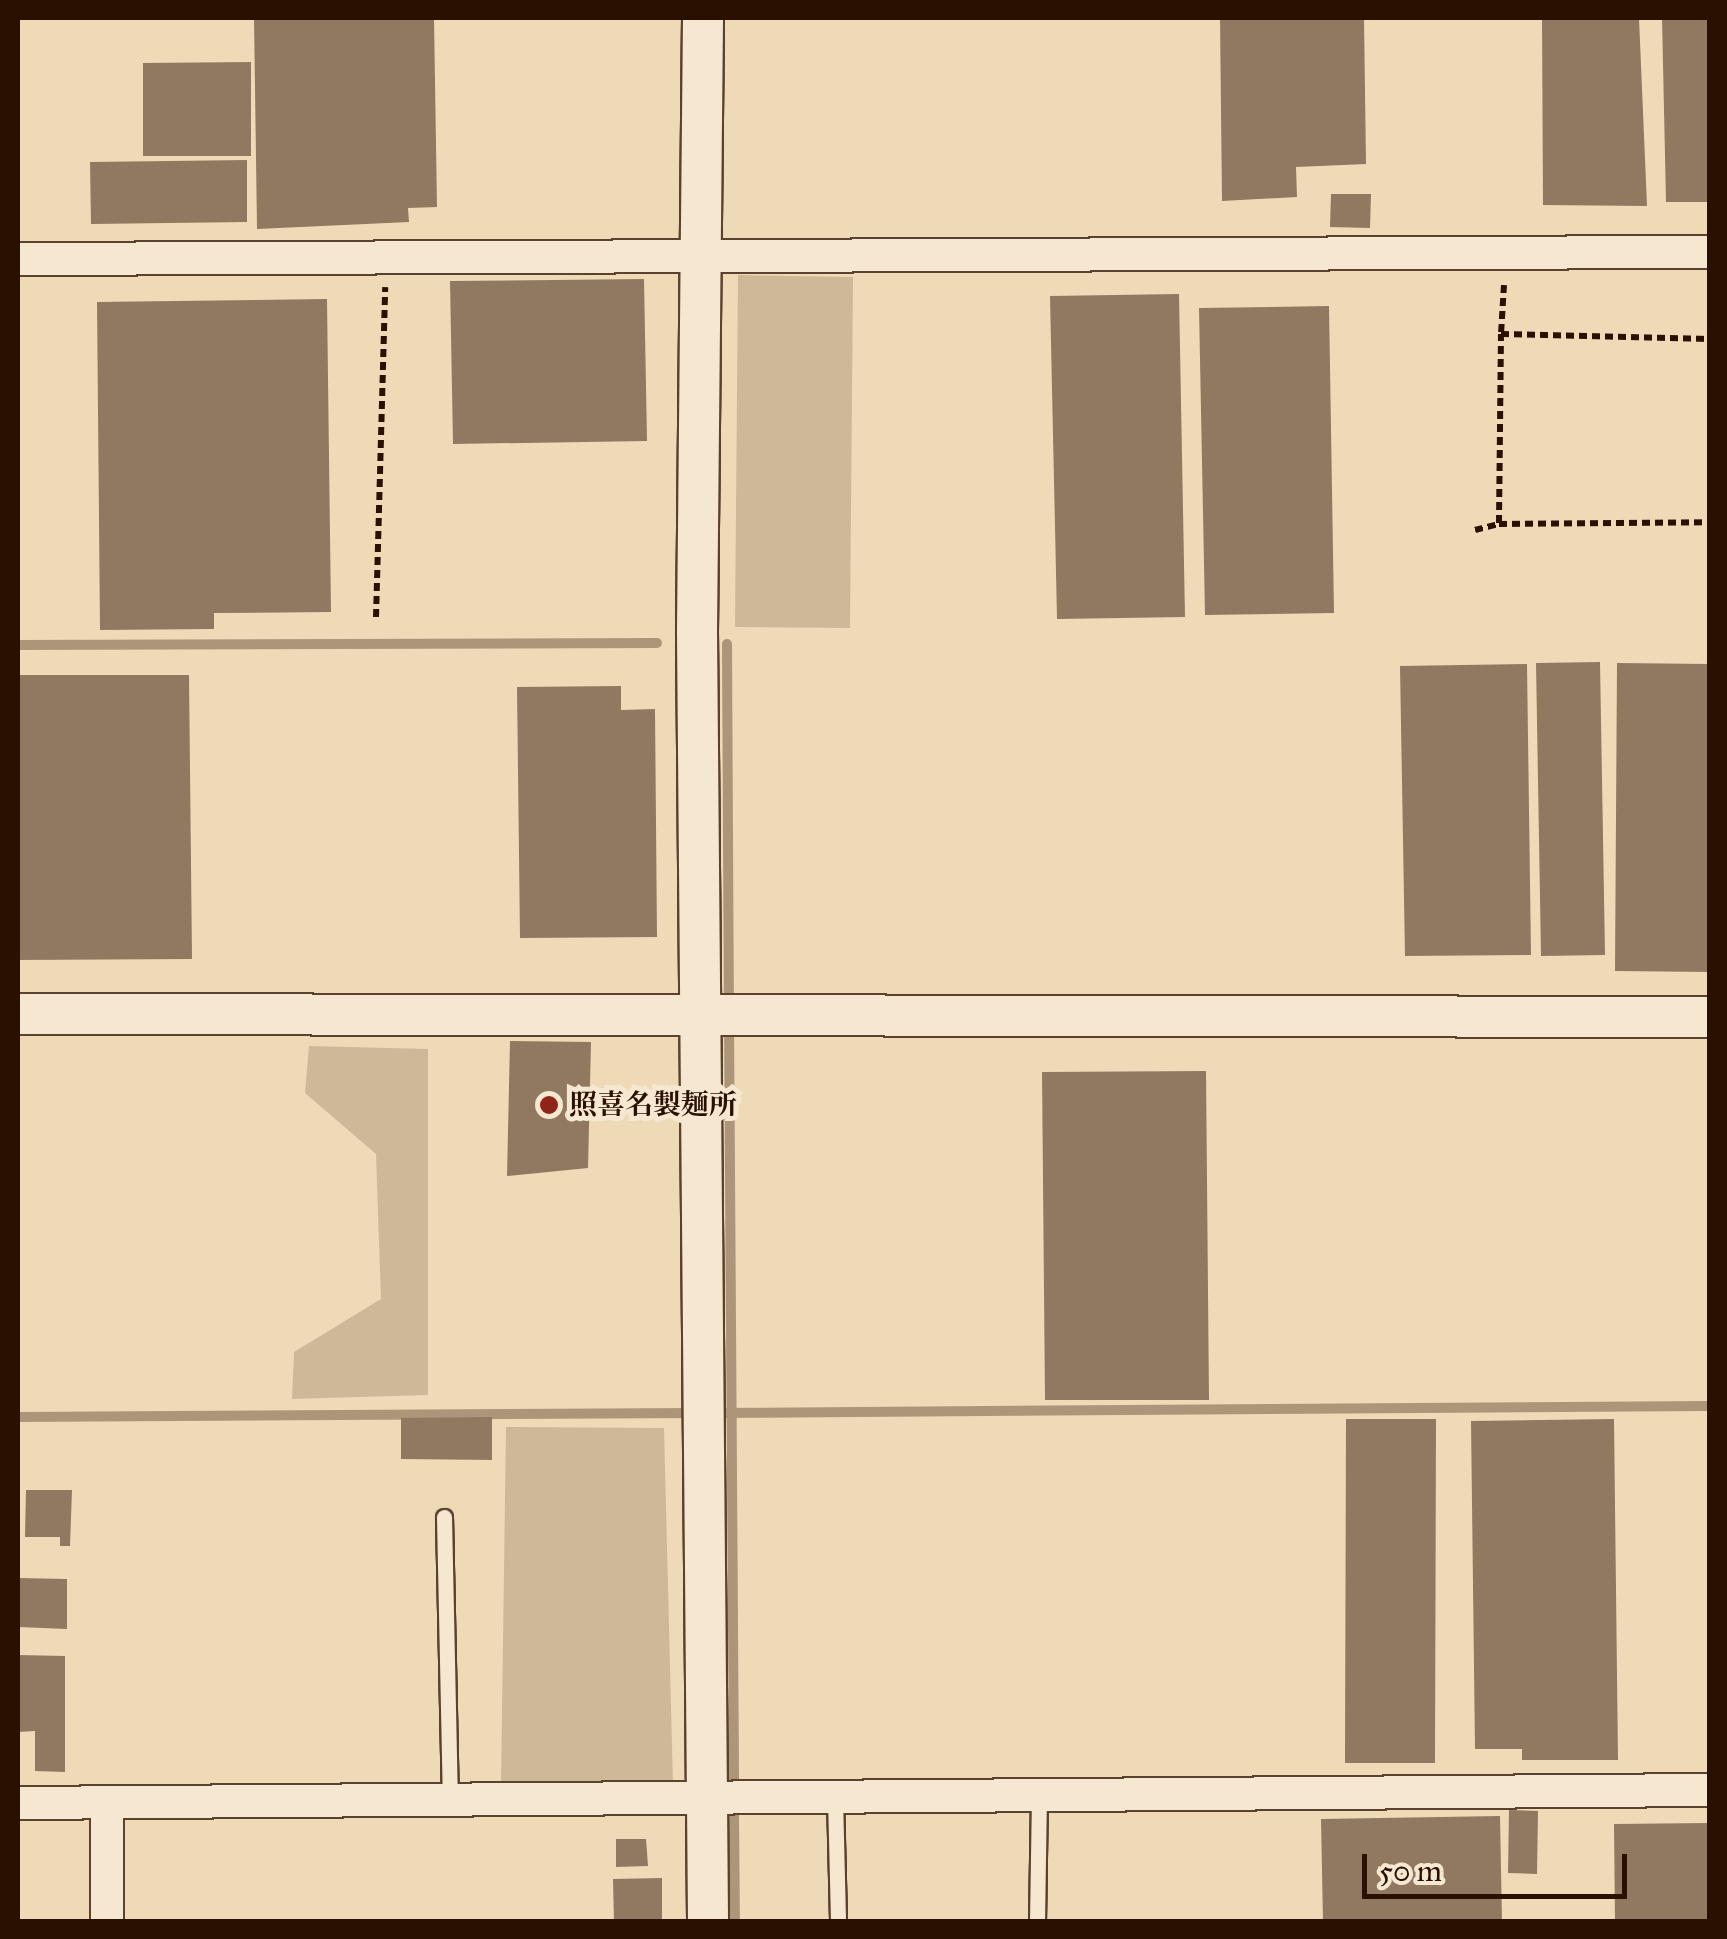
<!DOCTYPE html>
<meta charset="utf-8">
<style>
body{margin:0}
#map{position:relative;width:1727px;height:1939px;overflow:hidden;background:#efdab7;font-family:"IM FELL Great Primer","Noto Serif JP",serif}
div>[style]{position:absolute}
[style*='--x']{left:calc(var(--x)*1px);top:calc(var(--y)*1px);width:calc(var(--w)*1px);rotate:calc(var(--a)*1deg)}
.green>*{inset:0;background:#cdb898}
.stream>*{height:10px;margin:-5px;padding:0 5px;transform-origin:5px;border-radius:5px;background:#ac9579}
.building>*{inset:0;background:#907960}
.path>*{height:6px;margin-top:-3px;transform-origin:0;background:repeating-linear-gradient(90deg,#291001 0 8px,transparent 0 13px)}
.roads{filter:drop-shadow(2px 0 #5a422e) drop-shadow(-2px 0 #5a422e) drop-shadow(0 2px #5a422e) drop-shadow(0 -2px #5a422e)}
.service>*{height:15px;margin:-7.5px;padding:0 7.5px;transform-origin:7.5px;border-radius:7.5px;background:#f5e7d0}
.minor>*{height:32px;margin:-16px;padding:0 16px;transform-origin:16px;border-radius:16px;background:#f5e7d0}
.tertiary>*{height:40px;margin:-20px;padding:0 20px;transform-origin:20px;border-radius:20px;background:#f5e7d0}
.dots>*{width:28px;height:28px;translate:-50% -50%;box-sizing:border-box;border:5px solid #f5e7d0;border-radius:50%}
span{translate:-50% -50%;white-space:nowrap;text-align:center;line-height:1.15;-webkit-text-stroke:10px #f5e7d0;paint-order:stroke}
.poi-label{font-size:28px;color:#291001;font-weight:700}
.left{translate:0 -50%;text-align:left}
.frame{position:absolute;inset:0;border:20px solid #291001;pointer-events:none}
.scale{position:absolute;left:1362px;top:1854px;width:265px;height:45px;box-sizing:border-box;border:5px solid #291001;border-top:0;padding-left:12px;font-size:30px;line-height:35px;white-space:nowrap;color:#291001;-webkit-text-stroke:8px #f5e7d0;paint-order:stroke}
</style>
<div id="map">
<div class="green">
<i style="clip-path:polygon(738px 275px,853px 277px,850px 628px,735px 627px)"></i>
<i style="clip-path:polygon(309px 1046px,428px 1049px,428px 1395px,292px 1399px,294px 1352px,381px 1299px,376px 1154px,305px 1093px)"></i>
<i style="clip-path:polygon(506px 1427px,664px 1428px,673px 1785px,501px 1784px)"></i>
</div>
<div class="stream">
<i style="--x:727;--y:644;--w:360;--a:89.7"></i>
<i style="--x:18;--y:645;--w:639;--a:-0.18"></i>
<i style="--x:729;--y:1021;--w:759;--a:89.62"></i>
<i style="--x:711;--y:1413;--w:999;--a:-0.4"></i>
<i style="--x:18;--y:1417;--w:676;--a:-0.34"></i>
<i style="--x:734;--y:1815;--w:107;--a:89.5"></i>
</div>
<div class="building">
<i style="clip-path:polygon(254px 18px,434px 18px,437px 207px,408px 208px,409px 222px,257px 229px)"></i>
<i style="clip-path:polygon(1220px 18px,1364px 18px,1366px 164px,1296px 167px,1297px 197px,1222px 201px)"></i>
<i style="clip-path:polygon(1542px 18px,1639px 18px,1647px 206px,1543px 205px)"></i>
<i style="clip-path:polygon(1662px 18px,1710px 18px,1710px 202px,1666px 202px)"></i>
<i style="clip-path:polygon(251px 62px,251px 156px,143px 156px,143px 63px)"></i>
<i style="clip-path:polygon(247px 160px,247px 222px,91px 224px,90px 162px)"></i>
<i style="clip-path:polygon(1331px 194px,1371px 194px,1370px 228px,1330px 227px)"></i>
<i style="clip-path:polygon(644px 279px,647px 441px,453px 444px,450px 281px)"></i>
<i style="clip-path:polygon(1179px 294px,1185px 617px,1057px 619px,1050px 296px)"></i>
<i style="clip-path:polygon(327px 299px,331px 612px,214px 613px,214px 629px,100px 630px,97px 302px)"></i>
<i style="clip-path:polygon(1329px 306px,1334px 613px,1205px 615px,1199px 308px)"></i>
<i style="clip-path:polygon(1600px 662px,1605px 955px,1541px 956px,1536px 663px)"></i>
<i style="clip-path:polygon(1617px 663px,1710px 664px,1710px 972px,1615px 971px)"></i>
<i style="clip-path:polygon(1527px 664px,1531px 955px,1405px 956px,1400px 666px)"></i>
<i style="clip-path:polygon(18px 675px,189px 675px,192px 959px,18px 960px)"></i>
<i style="clip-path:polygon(621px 686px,621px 710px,655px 709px,657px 937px,520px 938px,517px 687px)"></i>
<i style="clip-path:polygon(510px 1041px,591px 1042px,588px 1168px,507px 1176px)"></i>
<i style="clip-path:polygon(1206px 1071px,1209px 1400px,1045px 1400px,1042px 1072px)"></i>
<i style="clip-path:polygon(492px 1417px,492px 1460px,401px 1459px,401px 1418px)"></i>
<i style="clip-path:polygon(1346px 1419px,1436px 1419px,1435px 1763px,1345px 1763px)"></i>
<i style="clip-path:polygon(1614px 1419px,1618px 1760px,1522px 1760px,1522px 1749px,1475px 1749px,1471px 1421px)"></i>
<i style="clip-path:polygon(26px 1490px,72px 1490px,70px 1546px,60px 1546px,60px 1537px,25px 1537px)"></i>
<i style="clip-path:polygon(18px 1578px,67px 1579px,67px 1629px,18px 1627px)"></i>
<i style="clip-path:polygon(18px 1655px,65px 1656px,65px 1772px,35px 1771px,35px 1731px,18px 1732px)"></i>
<i style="clip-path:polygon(1509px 1810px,1538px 1811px,1537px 1874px,1508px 1873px)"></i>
<i style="clip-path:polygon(1500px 1816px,1502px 1922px,1323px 1922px,1321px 1819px)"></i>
<i style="clip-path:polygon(1710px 1823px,1710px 1922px,1615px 1922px,1614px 1824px)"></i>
<i style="clip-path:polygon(616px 1839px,646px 1839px,648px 1866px,616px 1867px)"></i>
<i style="clip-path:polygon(662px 1878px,662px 1922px,614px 1922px,613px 1879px)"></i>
</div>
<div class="path">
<i style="--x:1504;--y:285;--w:49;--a:93.5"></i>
<i style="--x:1501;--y:334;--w:209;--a:1.4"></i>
<i style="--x:1499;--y:523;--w:189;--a:-89.4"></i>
<i style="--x:1475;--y:530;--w:25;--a:-14"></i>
<i style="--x:1499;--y:524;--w:211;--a:-0.5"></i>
<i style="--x:376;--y:617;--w:330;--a:-88.4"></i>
</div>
<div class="roads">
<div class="service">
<i style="--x:444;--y:1517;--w:284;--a:88.8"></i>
<i style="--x:835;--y:1797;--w:125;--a:88.6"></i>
<i style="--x:1037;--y:1922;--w:127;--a:-89.1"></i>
</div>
<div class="minor">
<i style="--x:18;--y:259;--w:1692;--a:-0.24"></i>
<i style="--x:107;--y:1802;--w:120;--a:90"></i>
<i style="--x:18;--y:1803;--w:1692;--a:-0.44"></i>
</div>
<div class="tertiary">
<i style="--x:703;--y:18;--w:614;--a:90.56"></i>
<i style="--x:697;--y:632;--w:1290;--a:89.51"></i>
<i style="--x:18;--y:1014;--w:1692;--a:0.1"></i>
</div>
</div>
<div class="dots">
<i style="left:549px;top:1105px;background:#8f2418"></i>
</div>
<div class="poi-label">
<span class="left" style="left:569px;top:1105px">照喜名製麺所</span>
</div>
<div class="frame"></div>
<div class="scale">50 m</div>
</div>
